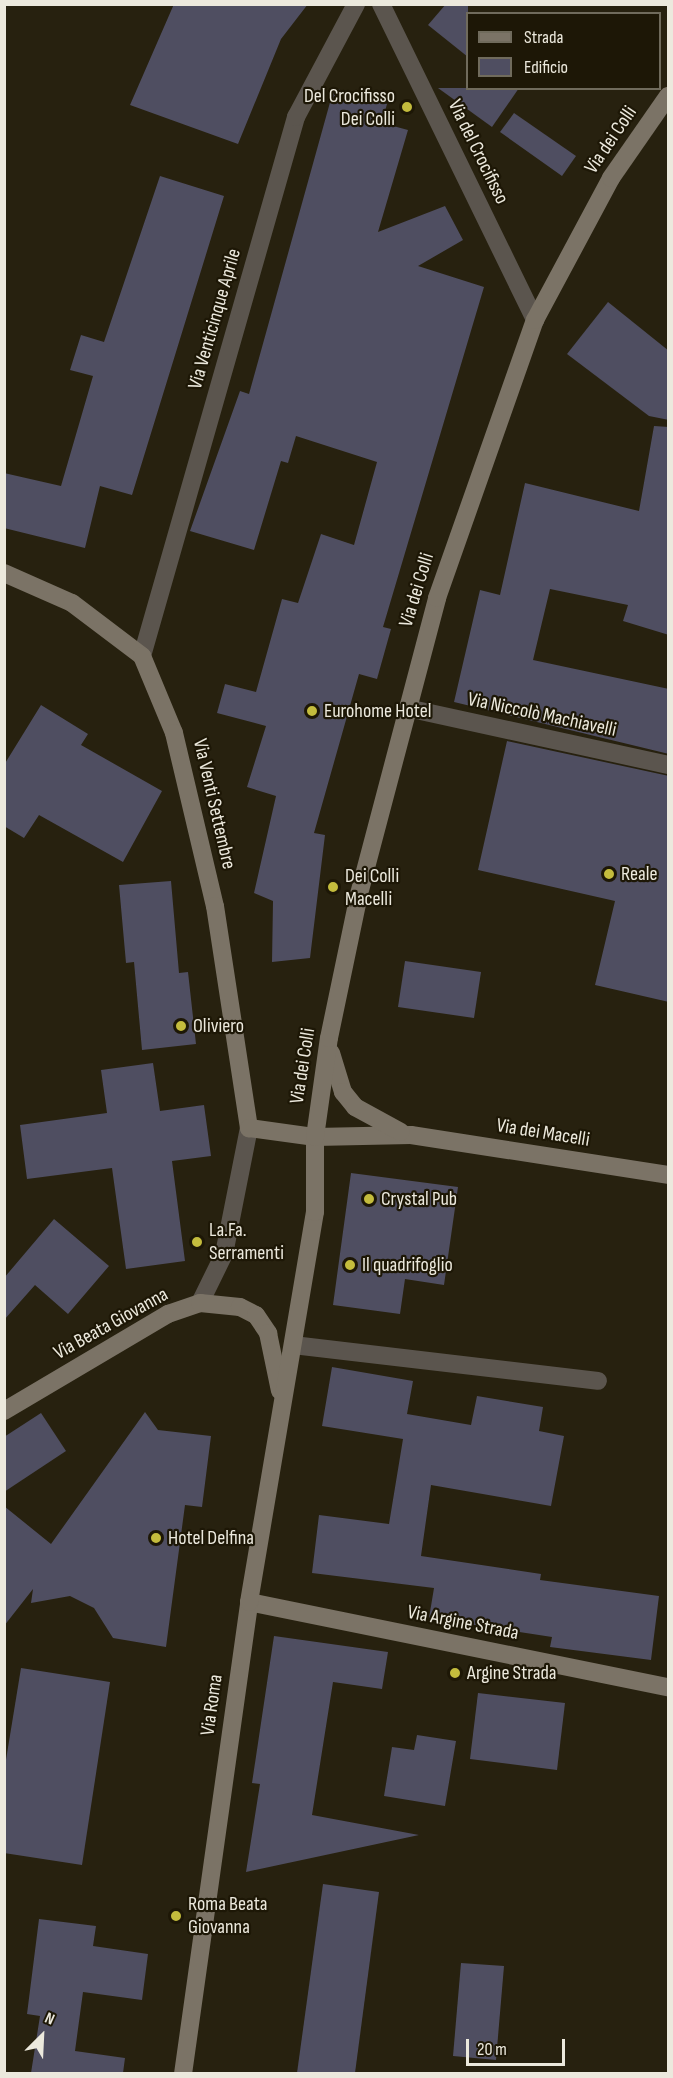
<!DOCTYPE html>
<meta charset="utf-8">
<style>
body{margin:0}
#map{position:relative;width:673px;height:2078px;overflow:hidden;background:#27210f;font-family:"Sofia Sans Condensed",sans-serif}
div>[style]{position:absolute}
[style*='--x']{left:calc(var(--x)*1px);top:calc(var(--y)*1px);width:calc(var(--w)*1px);rotate:calc(var(--a)*1deg)}
.building>*{inset:0;background:#4f4e61}
.street>*{height:18px;margin:-9px;padding:0 9px;transform-origin:9px;border-radius:9px;background:#5b554e}
.secondary>*{height:18px;margin:-9px;padding:0 9px;transform-origin:9px;border-radius:9px;background:#7b7366}
.dots>*{width:16px;height:16px;translate:-50% -50%;box-sizing:border-box;border:3px solid #1d1706;border-radius:50%}
span{translate:-50% -50%;white-space:nowrap;text-align:center;line-height:1.15;-webkit-text-stroke:4.5px #1d1706;paint-order:stroke}
.poi-label{font-size:20px;color:#ece9dd}
.right{translate:-100% -50%;text-align:right}
.left{translate:0 -50%;text-align:left}
.street-label{font-size:20px;color:#ece9dd}
.frame{position:absolute;inset:0;border:6px solid #ece9dd;pointer-events:none}
.legend{position:absolute;left:466px;top:12px;width:195px;height:78px;box-sizing:border-box;background:#1d1706;border:2px solid #706b5c;margin:0;padding:8px 10px;list-style:none;font-size:18px;color:#ece9dd}
.legend li{display:flex;align-items:center;gap:12px;height:30px}
.legend b{width:30px;border:2px solid #706b5c}
.north{position:absolute;left:12px;top:2006px;width:60px;height:60px;-webkit-text-stroke:4px #1d1706;paint-order:stroke;rotate:24deg;font-size:16px;font-weight:700;line-height:24px;text-align:center;color:#ece9dd}
.north::after{content:'';display:block;margin:auto;width:21px;height:27px;background:#ece9dd;clip-path:polygon(50% 0,100% 100%,50% 72%,0 100%)}
.scale{position:absolute;left:466px;top:2039px;width:99px;height:27px;box-sizing:border-box;border:3px solid #ece9dd;border-top:0;padding-left:8px;font-size:18px;line-height:21px;white-space:nowrap;color:#ece9dd;-webkit-text-stroke:4px #1d1706;paint-order:stroke}
</style>
<div id="map">
<div class="building">
<i style="clip-path:polygon(174px 4px,308px 4px,281px 39px,238px 144px,130px 105px)"></i>
<i style="clip-path:polygon(446px 4px,468px 4px,468px 57px,428px 25px)"></i>
<i style="clip-path:polygon(334px 88px,387px 104px,382px 123px,408px 130px,378px 232px,445px 206px,463px 240px,418px 266px,484px 287px,383px 627px,391px 629px,377px 679px,359px 674px,314px 833px,325px 835px,310px 958px,272px 962px,273px 901px,254px 893px,276px 796px,247px 787px,266px 726px,217px 713px,225px 684px,256px 692px,282px 599px,298px 603px,321px 534px,354px 545px,377px 462px,296px 436px,288px 463px,281px 461px,254px 550px,190px 531px,240px 391px,249px 394px)"></i>
<i style="clip-path:polygon(438px 88px,519px 88px,492px 127px)"></i>
<i style="clip-path:polygon(514px 113px,576px 156px,562px 176px,500px 132px)"></i>
<i style="clip-path:polygon(160px 176px,224px 196px,132px 495px,100px 486px,85px 548px,4px 528px,4px 473px,61px 486px,93px 376px,70px 370px,81px 335px,104px 342px)"></i>
<i style="clip-path:polygon(608px 302px,669px 351px,669px 420px,649px 416px,567px 354px)"></i>
<i style="clip-path:polygon(654px 426px,669px 427px,669px 635px,623px 621px,628px 605px,550px 589px,533px 660px,669px 689px,669px 754px,454px 702px,480px 590px,500px 595px,525px 483px,639px 511px)"></i>
<i style="clip-path:polygon(41px 705px,88px 734px,81px 745px,162px 791px,123px 862px,39px 815px,24px 838px,4px 826px,4px 765px)"></i>
<i style="clip-path:polygon(507px 741px,669px 776px,669px 1002px,595px 985px,615px 901px,478px 870px)"></i>
<i style="clip-path:polygon(171px 881px,179px 973px,188px 972px,196px 1044px,142px 1050px,134px 962px,126px 963px,119px 885px)"></i>
<i style="clip-path:polygon(405px 961px,481px 972px,474px 1018px,398px 1007px)"></i>
<i style="clip-path:polygon(153px 1063px,160px 1111px,204px 1105px,211px 1156px,172px 1161px,185px 1261px,126px 1269px,112px 1168px,27px 1179px,20px 1125px,107px 1113px,101px 1070px)"></i>
<i style="clip-path:polygon(351px 1173px,458px 1187px,444px 1285px,405px 1279px,400px 1314px,333px 1305px)"></i>
<i style="clip-path:polygon(54px 1219px,109px 1266px,68px 1314px,35px 1285px,4px 1320px,4px 1278px)"></i>
<i style="clip-path:polygon(332px 1367px,413px 1381px,407px 1414px,471px 1425px,477px 1396px,543px 1407px,539px 1431px,564px 1436px,551px 1506px,431px 1485px,421px 1556px,541px 1574px,540px 1580px,659px 1596px,651px 1660px,550px 1647px,552px 1637px,429px 1618px,434px 1588px,312px 1573px,319px 1515px,389px 1524px,403px 1439px,322px 1426px)"></i>
<i style="clip-path:polygon(145px 1412px,158px 1430px,211px 1436px,202px 1507px,185px 1505px,166px 1647px,113px 1638px,94px 1608px,70px 1596px,31px 1603px,33px 1589px,4px 1626px,4px 1506px,51px 1544px)"></i>
<i style="clip-path:polygon(41px 1413px,66px 1451px,4px 1492px,4px 1437px)"></i>
<i style="clip-path:polygon(274px 1636px,388px 1652px,382px 1689px,333px 1682px,312px 1815px,419px 1835px,246px 1872px,260px 1784px,252px 1783px)"></i>
<i style="clip-path:polygon(21px 1668px,110px 1682px,82px 1865px,4px 1853px,4px 1772px)"></i>
<i style="clip-path:polygon(478px 1693px,565px 1703px,557px 1770px,470px 1759px)"></i>
<i style="clip-path:polygon(417px 1735px,456px 1741px,445px 1806px,384px 1796px,392px 1747px,414px 1750px)"></i>
<i style="clip-path:polygon(323px 1884px,379px 1892px,355px 2073px,297px 2073px)"></i>
<i style="clip-path:polygon(39px 1919px,96px 1926px,93px 1946px,148px 1954px,142px 2000px,83px 1992px,75px 2051px,125px 2058px,123px 2073px,31px 2073px,40px 2016px,27px 2014px)"></i>
<i style="clip-path:polygon(461px 1963px,504px 1966px,496px 2060px,453px 2056px)"></i>
</div>
<div class="street">
<i style="--x:381;--y:4;--w:352;--a:64"></i>
<i style="--x:142;--y:656;--w:561;--a:-74.05"></i>
<i style="--x:296;--y:117;--w:128;--a:-62"></i>
<i style="--x:407;--y:708;--w:267;--a:12.3"></i>
<i style="--x:200;--y:1303;--w:55;--a:-63.9"></i>
<i style="--x:224;--y:1254;--w:128;--a:-78.8"></i>
<i style="--x:293;--y:1345;--w:307;--a:6.7"></i>
</div>
<div class="secondary">
<i style="--x:4;--y:573;--w:74;--a:23.8"></i>
<i style="--x:72;--y:603;--w:88;--a:37.1"></i>
<i style="--x:142;--y:656;--w:83;--a:67.4"></i>
<i style="--x:174;--y:733;--w:178;--a:76.7"></i>
<i style="--x:215;--y:906;--w:225;--a:81.3"></i>
<i style="--x:249;--y:1128;--w:67;--a:7.8"></i>
<i style="--x:315;--y:1137;--w:96;--a:-1.2"></i>
<i style="--x:411;--y:1135;--w:260;--a:8.8"></i>
<i style="--x:331;--y:1053;--w:41;--a:72.9"></i>
<i style="--x:343;--y:1092;--w:19;--a:51"></i>
<i style="--x:355;--y:1107;--w:52;--a:28.5"></i>
<i style="--x:4;--y:1411;--w:191;--a:-30.6"></i>
<i style="--x:168;--y:1314;--w:34;--a:-19"></i>
<i style="--x:200;--y:1303;--w:40;--a:5.7"></i>
<i style="--x:240;--y:1307;--w:18;--a:27"></i>
<i style="--x:256;--y:1315;--w:22;--a:56"></i>
<i style="--x:268;--y:1333;--w:59;--a:78.3"></i>
<i style="--x:249;--y:1602;--w:428;--a:11.5"></i>
<i style="--x:183;--y:2074;--w:477;--a:-82"></i>
<i style="--x:249;--y:1602;--w:396;--a:-80.4"></i>
<i style="--x:315;--y:1212;--w:75;--a:-90"></i>
<i style="--x:315;--y:1137;--w:100;--a:-82"></i>
<i style="--x:329;--y:1038;--w:147;--a:-78.2"></i>
<i style="--x:359;--y:894;--w:306;--a:-75.2"></i>
<i style="--x:437;--y:598;--w:295;--a:-70.6"></i>
<i style="--x:535;--y:320;--w:161;--a:-61.8"></i>
<i style="--x:611;--y:178;--w:100;--a:-55.2"></i>
</div>
<div class="dots">
<i style="left:407px;top:107px;background:#c4bc3d"></i>
<i style="left:312px;top:711px;background:#c4bc3d"></i>
<i style="left:609px;top:874px;background:#c4bc3d"></i>
<i style="left:333px;top:887px;background:#c4bc3d"></i>
<i style="left:181px;top:1026px;background:#c4bc3d"></i>
<i style="left:369px;top:1199px;background:#c4bc3d"></i>
<i style="left:197px;top:1242px;background:#c4bc3d"></i>
<i style="left:350px;top:1265px;background:#c4bc3d"></i>
<i style="left:156px;top:1538px;background:#c4bc3d"></i>
<i style="left:455px;top:1673px;background:#c4bc3d"></i>
<i style="left:176px;top:1916px;background:#c4bc3d"></i>
</div>
<div class="poi-label">
<span class="right" style="left:395px;top:108px">Del Crocifisso<br>Dei Colli</span>
<span class="left" style="left:324px;top:711px">Eurohome Hotel</span>
<span class="left" style="left:621px;top:874px">Reale</span>
<span class="left" style="left:345px;top:888px">Dei Colli<br>Macelli</span>
<span class="left" style="left:193px;top:1026px">Oliviero</span>
<span class="left" style="left:381px;top:1199px">Crystal Pub</span>
<span class="left" style="left:209px;top:1242px">La.Fa.<br>Serramenti</span>
<span class="left" style="left:362px;top:1265px">Il quadrifoglio</span>
<span class="left" style="left:168px;top:1538px">Hotel Delfina</span>
<span class="left" style="left:467px;top:1673px">Argine Strada</span>
<span class="left" style="left:188px;top:1916px">Roma Beata<br>Giovanna</span>
</div>
<div class="street-label">
<span style="left:611px;top:140px;rotate:-56deg">Via dei Colli</span>
<span style="left:478px;top:152px;rotate:64deg">Via del Crocifisso</span>
<span style="left:215px;top:319px;rotate:-74deg">Via Venticinque Aprile</span>
<span style="left:417px;top:590px;rotate:-73deg">Via dei Colli</span>
<span style="left:542px;top:715px;rotate:12deg">Via Niccolò Machiavelli</span>
<span style="left:214px;top:804px;rotate:77deg">Via Venti Settembre</span>
<span style="left:303px;top:1066px;rotate:-81deg">Via dei Colli</span>
<span style="left:543px;top:1133px;rotate:9deg">Via dei Macelli</span>
<span style="left:111px;top:1324px;rotate:-29deg">Via Beata Giovanna</span>
<span style="left:463px;top:1623px;rotate:11deg">Via Argine Strada</span>
<span style="left:212px;top:1705px;rotate:-82deg">Via Roma</span>
</div>
<div class="frame"></div>
<ul class="legend">
<li><b style="height:8px;background:#7b7366"></b>Strada</li>
<li><b style="height:16px;background:#4f4e61"></b>Edificio</li>
</ul>
<div class="north">N</div>
<div class="scale">20 m</div>
</div>
